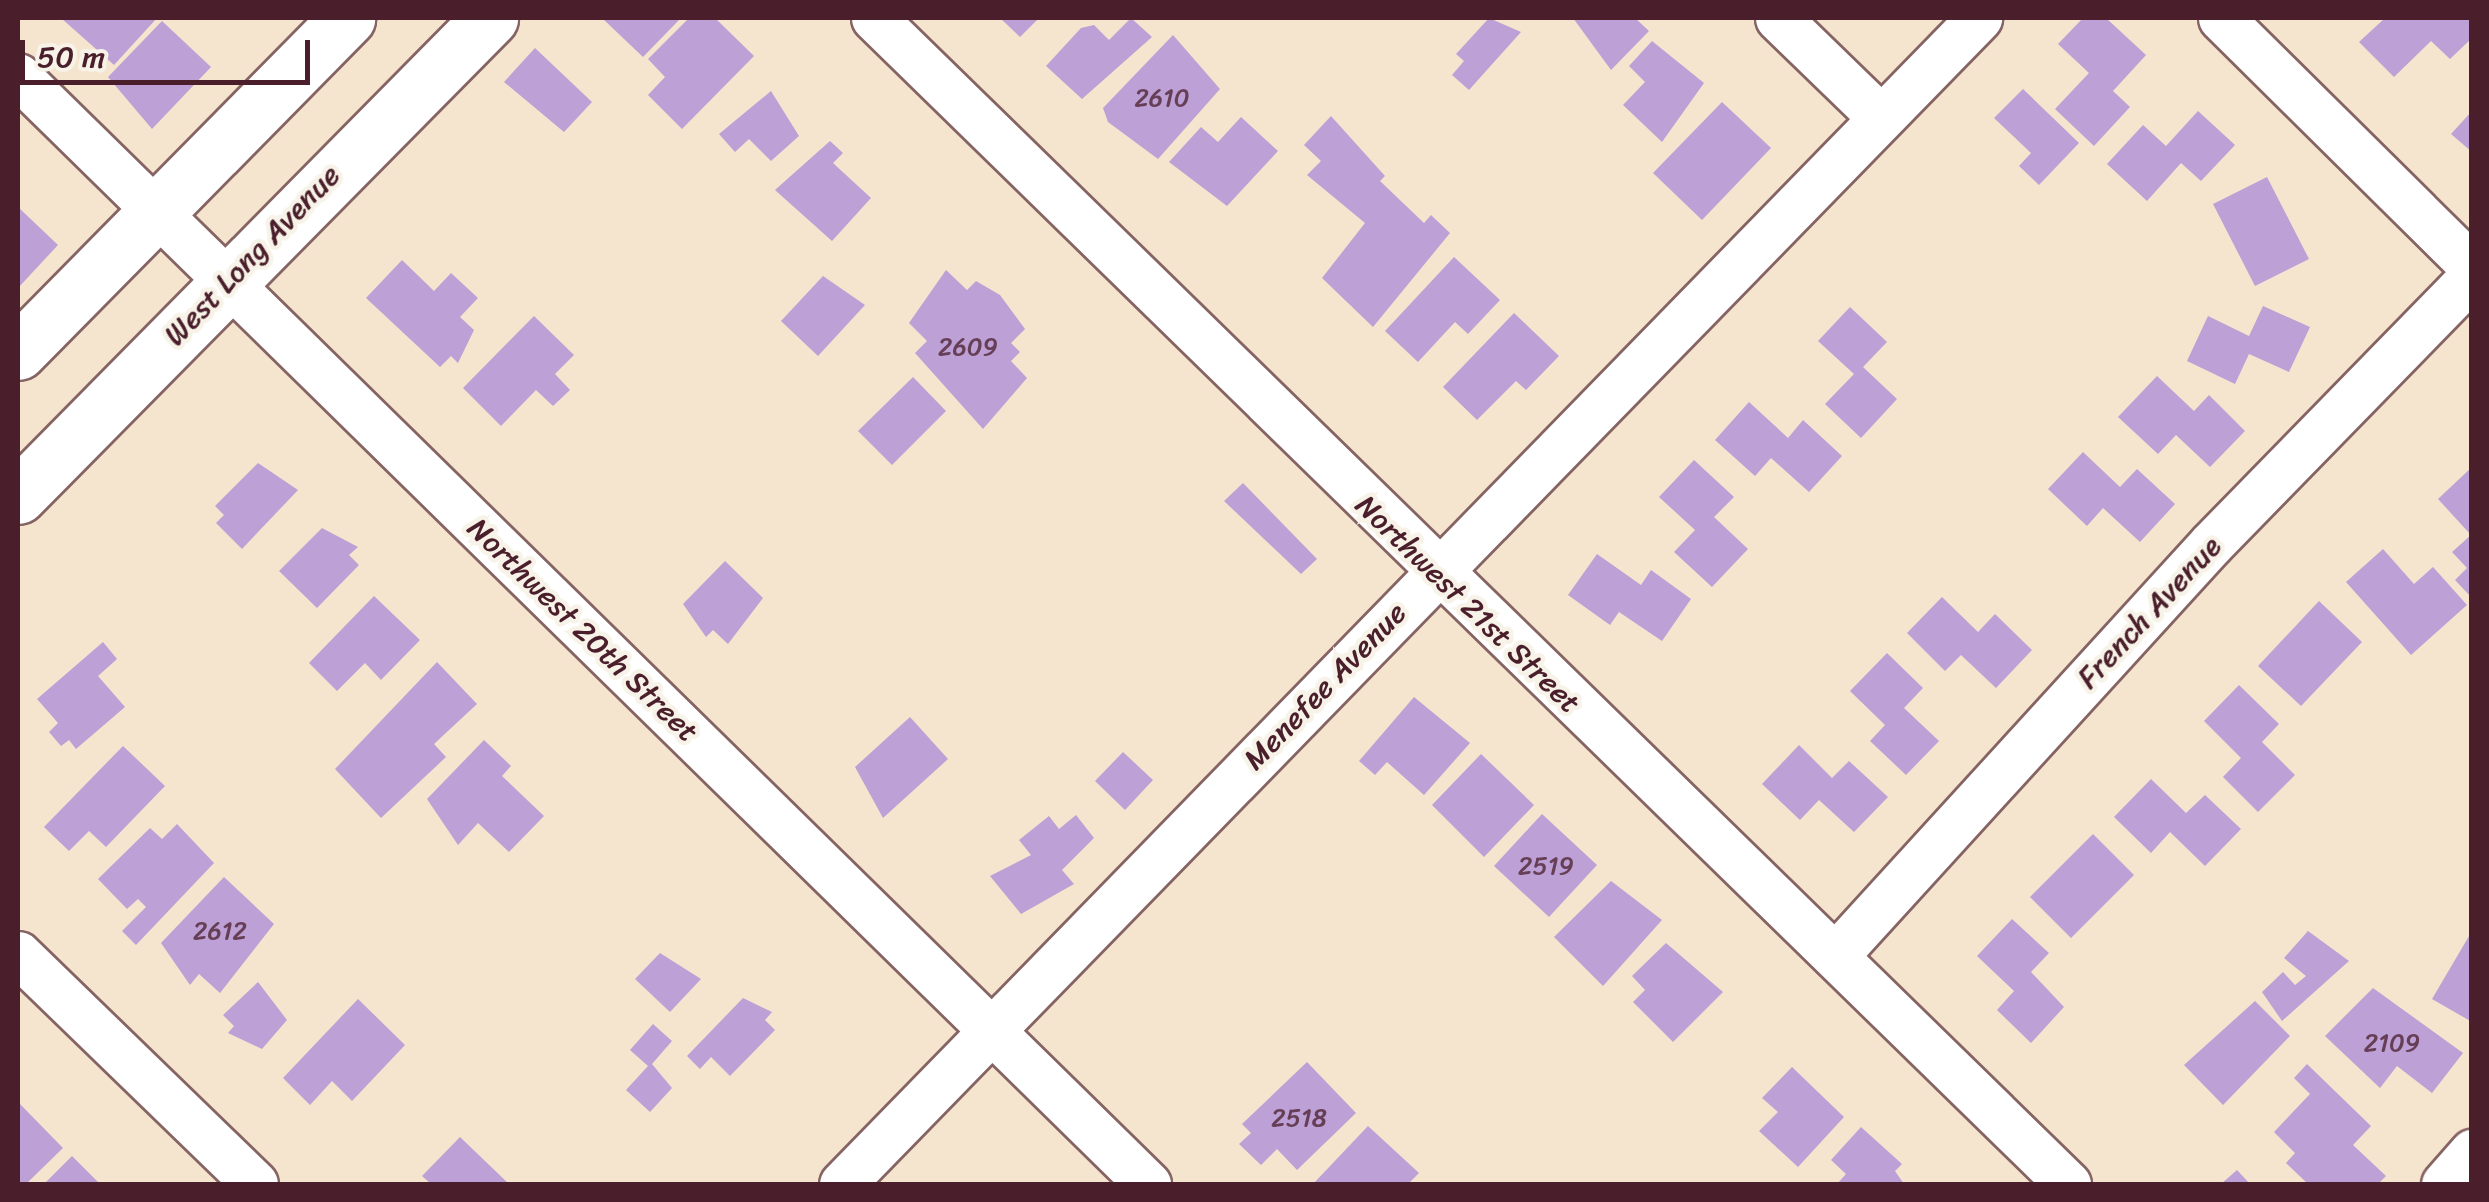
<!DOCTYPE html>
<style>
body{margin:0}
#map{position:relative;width:2489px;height:1202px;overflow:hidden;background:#f5e5ce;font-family:Sriracha,sans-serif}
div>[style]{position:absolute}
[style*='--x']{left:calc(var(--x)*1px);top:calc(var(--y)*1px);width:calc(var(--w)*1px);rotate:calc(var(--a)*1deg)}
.building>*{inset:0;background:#bca0d6}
.roads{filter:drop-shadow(2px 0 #866464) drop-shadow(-2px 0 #866464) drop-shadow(0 2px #866464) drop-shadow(0 -2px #866464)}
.minor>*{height:45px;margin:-22.5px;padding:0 22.5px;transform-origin:22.5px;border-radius:22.5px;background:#fff}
.major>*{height:55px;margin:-27.5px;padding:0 27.5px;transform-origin:27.5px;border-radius:27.5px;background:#fff}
span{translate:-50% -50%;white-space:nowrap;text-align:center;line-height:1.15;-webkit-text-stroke:9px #f7f3e8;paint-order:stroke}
.number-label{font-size:25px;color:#663f56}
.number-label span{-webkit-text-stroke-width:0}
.street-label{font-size:30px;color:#4a1f2b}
.frame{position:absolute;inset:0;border:20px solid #4a1f2b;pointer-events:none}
.scale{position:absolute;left:20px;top:40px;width:290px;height:45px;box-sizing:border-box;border:5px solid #4a1f2b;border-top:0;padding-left:12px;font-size:30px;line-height:35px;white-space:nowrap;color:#4a1f2b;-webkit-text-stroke:8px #f7f3e8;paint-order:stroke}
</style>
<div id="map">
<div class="building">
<i style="clip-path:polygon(61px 18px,157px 18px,114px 65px)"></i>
<i style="clip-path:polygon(602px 18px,678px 18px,680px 19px,643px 57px)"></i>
<i style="clip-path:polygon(689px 18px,715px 18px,754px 56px,682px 129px,648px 95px,665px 77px,648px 59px)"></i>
<i style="clip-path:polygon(1000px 18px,1039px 18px,1020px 37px)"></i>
<i style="clip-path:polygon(1131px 18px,1152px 37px,1082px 99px,1046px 66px,1081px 28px,1094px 25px,1109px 40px)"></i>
<i style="clip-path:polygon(1489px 18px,1521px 32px,1469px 90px,1452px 75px,1464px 61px,1456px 54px)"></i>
<i style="clip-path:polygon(1573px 18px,1635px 18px,1649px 31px,1611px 70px)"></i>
<i style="clip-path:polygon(2083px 18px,2106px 18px,2146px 55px,2113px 91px,2130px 107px,2094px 146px,2055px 109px,2089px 73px,2058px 44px)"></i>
<i style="clip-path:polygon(2385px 18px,2472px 18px,2472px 38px,2450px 59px,2431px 41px,2394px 77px,2359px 42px)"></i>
<i style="clip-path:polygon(162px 21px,211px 67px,152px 129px,108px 77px)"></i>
<i style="clip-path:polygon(1173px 35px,1220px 89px,1158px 159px,1108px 122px,1103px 108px)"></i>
<i style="clip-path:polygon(1652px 41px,1704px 83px,1662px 142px,1623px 105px,1645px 82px,1629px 66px)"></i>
<i style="clip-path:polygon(535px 48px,592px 102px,564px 132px,504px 82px)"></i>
<i style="clip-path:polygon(2023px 89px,2079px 143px,2039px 185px,2019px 166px,2031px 153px,1994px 118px)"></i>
<i style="clip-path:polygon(771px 91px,799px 136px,771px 161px,749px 139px,735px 152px,719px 134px)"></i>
<i style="clip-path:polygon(1722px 102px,1771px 148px,1702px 220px,1653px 173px)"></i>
<i style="clip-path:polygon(2198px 111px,2235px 145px,2201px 181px,2181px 163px,2147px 201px,2107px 164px,2143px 125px,2166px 146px)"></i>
<i style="clip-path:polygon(2472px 111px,2472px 152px,2451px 134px)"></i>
<i style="clip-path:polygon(1331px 116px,1385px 176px,1380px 181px,1424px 223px,1431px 215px,1450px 233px,1373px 327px,1322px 278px,1365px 223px,1307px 175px,1321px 161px,1304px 145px)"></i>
<i style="clip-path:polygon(1241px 117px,1278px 151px,1227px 206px,1169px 162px,1201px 127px,1218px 142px)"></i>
<i style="clip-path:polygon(830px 141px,843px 153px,833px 163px,871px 198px,832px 241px,775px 190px)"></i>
<i style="clip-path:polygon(2267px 177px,2309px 259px,2255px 286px,2213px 204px)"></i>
<i style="clip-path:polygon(18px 207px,58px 245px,18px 288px)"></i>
<i style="clip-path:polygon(1454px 257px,1500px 300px,1468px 334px,1455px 322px,1418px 362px,1385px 331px)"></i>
<i style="clip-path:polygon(402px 260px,434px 291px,451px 273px,478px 298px,460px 317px,474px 330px,458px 363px,451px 356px,440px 367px,366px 298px)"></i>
<i style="clip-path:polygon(946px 270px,967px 290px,976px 281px,1000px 295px,1025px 329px,1011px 343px,1020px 352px,1011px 361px,1027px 378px,983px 429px,915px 353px,927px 341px,909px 323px)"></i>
<i style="clip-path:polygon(823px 276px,865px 305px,818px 356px,781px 321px)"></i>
<i style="clip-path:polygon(2263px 306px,2310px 327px,2289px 372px,2249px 354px,2235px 384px,2187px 361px,2208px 316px,2249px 336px)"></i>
<i style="clip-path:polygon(1850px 307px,1887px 342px,1863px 367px,1897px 399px,1861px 438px,1825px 404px,1854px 374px,1818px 341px)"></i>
<i style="clip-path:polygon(1514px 313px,1559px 356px,1526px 390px,1516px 381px,1477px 420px,1443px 387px)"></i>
<i style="clip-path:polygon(534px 316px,574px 355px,555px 374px,570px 390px,553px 406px,536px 390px,501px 426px,463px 388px)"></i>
<i style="clip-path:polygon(2157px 376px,2194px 411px,2209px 395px,2245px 431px,2210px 467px,2176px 435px,2158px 454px,2118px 417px)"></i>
<i style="clip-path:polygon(913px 377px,946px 411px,892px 465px,858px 431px)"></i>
<i style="clip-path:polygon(1749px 402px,1788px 438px,1803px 420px,1842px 456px,1809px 492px,1771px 458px,1755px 476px,1715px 440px)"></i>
<i style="clip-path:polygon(2083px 452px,2120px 487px,2137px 469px,2175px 504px,2140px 542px,2103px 508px,2087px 526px,2048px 489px)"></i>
<i style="clip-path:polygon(1694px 460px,1734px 497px,1714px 517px,1748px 549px,1712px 587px,1674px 552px,1695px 530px,1659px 497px)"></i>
<i style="clip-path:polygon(258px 463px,298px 490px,242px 549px,216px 523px,224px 515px,215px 506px)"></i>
<i style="clip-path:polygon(2472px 467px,2472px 598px,2455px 580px,2467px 568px,2452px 552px,2471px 535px,2438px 499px)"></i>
<i style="clip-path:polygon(1243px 483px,1317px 559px,1301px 574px,1224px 501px)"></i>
<i style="clip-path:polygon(322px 528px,358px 547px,349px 555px,359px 565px,317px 608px,279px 571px)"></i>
<i style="clip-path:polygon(2383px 549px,2414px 584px,2433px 567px,2467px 605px,2411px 655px,2346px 582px)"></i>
<i style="clip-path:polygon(1597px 554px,1641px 585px,1651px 570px,1691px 599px,1662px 641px,1619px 612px,1610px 625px,1568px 595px)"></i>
<i style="clip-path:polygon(725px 561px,763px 598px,728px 644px,713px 630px,706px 637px,683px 604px)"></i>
<i style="clip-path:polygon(374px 596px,420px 640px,381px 680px,365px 663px,337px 691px,309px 663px)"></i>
<i style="clip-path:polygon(1942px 597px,1978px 632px,1995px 614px,2032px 650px,1996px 688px,1961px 655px,1945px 671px,1907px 633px)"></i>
<i style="clip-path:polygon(2319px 601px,2362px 642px,2301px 706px,2258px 666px)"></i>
<i style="clip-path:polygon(103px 642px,117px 659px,98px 676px,125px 707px,76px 749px,69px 740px,61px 746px,49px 732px,58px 723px,37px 699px)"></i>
<i style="clip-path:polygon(1887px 653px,1923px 688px,1904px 708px,1939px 741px,1906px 775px,1870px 741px,1885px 725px,1850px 691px)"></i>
<i style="clip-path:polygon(437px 662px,477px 704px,434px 744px,446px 757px,381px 818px,335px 769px)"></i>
<i style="clip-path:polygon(2239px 685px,2279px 724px,2262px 742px,2295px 775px,2258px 812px,2223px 777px,2241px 758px,2204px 721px)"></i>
<i style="clip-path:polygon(1414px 697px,1470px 743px,1424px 795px,1387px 762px,1375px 775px,1359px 761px)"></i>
<i style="clip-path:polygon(910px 717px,948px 759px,883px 818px,855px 767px)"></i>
<i style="clip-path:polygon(484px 740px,511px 766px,502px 776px,544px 816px,509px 852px,478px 823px,458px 845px,427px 799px)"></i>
<i style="clip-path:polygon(1799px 745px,1832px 778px,1849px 761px,1888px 797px,1854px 832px,1819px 800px,1800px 820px,1762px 784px)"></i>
<i style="clip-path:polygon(123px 746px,165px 786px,106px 847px,89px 831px,69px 851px,44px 827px)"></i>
<i style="clip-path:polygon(1123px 752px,1153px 780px,1125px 810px,1095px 781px)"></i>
<i style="clip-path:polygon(1481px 754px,1534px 805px,1484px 857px,1432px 805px)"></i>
<i style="clip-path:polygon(2151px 779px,2186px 813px,2205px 795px,2241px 829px,2205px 866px,2170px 832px,2151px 853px,2114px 817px)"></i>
<i style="clip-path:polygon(1542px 814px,1597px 865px,1549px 917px,1494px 866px)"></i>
<i style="clip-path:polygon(1076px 815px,1094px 838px,1062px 870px,1074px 884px,1021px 914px,990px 876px,1031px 855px,1019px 840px,1049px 816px,1059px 829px)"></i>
<i style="clip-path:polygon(177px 824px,214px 863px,136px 945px,122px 931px,146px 907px,138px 899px,127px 909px,98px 879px,150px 828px,162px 839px)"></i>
<i style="clip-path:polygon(2093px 834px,2134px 875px,2071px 938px,2030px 897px)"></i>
<i style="clip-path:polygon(224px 877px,274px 924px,220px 993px,199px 974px,190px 985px,161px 943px)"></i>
<i style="clip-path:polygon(1611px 881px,1662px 920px,1603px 986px,1554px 937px)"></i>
<i style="clip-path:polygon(2012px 919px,2049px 953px,2031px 972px,2064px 1007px,2031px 1043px,1997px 1010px,2014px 991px,1977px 956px)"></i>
<i style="clip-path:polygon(2308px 931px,2349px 961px,2282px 1021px,2262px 992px,2283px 972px,2295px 985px,2306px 976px,2284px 958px)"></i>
<i style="clip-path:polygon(2472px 931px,2472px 1022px,2432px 999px)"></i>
<i style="clip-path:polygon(1666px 943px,1723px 992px,1673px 1042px,1633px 1002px,1645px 990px,1632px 976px)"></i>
<i style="clip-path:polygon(660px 953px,701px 979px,670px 1012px,635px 979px)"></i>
<i style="clip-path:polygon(258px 982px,287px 1020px,262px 1049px,228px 1033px,234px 1026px,223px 1015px)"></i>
<i style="clip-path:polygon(2373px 988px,2463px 1053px,2432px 1093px,2397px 1066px,2380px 1088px,2325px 1036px)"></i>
<i style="clip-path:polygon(743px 998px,772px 1012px,765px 1020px,775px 1030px,730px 1076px,711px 1057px,700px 1069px,687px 1056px)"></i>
<i style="clip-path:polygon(358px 999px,405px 1045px,352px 1101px,332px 1081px,310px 1105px,283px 1078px)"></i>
<i style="clip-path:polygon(2255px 1001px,2290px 1036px,2223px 1105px,2184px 1065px)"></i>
<i style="clip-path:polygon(653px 1024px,672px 1041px,652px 1064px,672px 1088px,650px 1112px,626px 1090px,648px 1066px,630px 1050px)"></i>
<i style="clip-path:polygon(1307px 1062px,1356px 1113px,1297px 1170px,1277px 1149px,1261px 1165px,1239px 1144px,1251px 1133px,1242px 1124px)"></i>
<i style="clip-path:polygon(2307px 1064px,2371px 1126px,2353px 1145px,2386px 1176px,2378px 1184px,2308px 1184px,2286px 1163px,2295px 1153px,2274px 1132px,2310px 1094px,2294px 1078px)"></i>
<i style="clip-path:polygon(1792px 1067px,1844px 1117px,1798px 1167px,1759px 1131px,1778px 1112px,1762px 1098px)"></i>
<i style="clip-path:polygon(18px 1102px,63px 1148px,26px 1184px,18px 1184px)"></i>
<i style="clip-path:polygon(1368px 1126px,1419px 1173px,1408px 1184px,1313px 1184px)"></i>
<i style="clip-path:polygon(1861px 1127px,1902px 1164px,1895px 1171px,1904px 1184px,1837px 1184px,1846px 1174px,1831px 1160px)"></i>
<i style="clip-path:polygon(460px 1137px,509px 1184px,431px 1184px,422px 1176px)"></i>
<i style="clip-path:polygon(72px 1156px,100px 1184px,44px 1184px)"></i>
<i style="clip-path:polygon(2237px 1170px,2250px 1184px,2221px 1184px)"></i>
</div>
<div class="roads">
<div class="minor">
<i style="--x:874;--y:18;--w:1669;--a:44.32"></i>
<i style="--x:1778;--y:18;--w:138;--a:44.1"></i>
<i style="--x:2221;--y:18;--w:353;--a:44.7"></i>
<i style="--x:18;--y:76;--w:1583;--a:44.44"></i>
<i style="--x:18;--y:954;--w:330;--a:44.1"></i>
<i style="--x:1835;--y:956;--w:558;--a:-47.62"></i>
<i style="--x:2211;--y:544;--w:373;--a:-45.7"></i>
<i style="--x:842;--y:1184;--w:1629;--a:-45.72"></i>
<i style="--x:2444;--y:1184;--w:43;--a:-48.8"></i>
</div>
<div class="major">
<i style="--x:18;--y:352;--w:469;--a:-45.4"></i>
<i style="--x:18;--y:496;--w:672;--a:-45.36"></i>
</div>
</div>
<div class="number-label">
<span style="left:1162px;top:98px">2610</span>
<span style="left:968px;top:347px">2609</span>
<span style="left:1546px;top:866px">2519</span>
<span style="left:220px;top:931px">2612</span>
<span style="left:2392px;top:1043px">2109</span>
<span style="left:1299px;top:1118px">2518</span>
</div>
<div class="street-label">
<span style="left:252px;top:255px;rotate:-46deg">West Long Avenue</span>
<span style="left:1468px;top:604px;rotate:44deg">Northwest 21st Street</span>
<span style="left:2149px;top:612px;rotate:-47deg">French Avenue</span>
<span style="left:583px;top:630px;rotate:44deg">Northwest 20th Street</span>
<span style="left:1325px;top:686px;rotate:-46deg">Menefee Avenue</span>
</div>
<div class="frame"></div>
<div class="scale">50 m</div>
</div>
